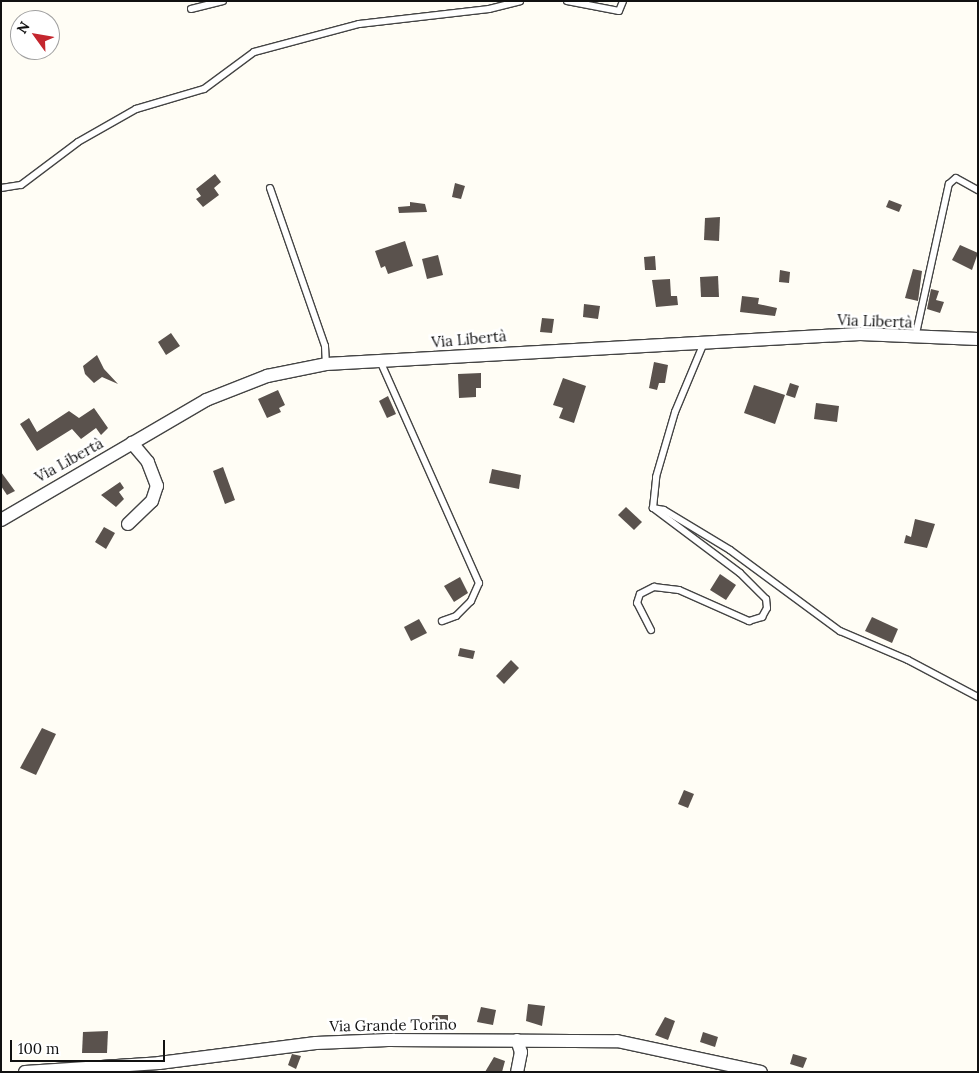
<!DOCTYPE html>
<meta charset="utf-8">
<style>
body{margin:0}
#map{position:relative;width:979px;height:1073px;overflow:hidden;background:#fffdf5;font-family:Lora,serif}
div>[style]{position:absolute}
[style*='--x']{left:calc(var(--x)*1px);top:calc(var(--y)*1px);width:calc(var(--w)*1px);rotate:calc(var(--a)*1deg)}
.building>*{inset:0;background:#5a524d}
.roads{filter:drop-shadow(1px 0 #444) drop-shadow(-1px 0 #444) drop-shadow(0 1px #444) drop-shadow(0 -1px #444)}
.lane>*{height:6px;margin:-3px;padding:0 3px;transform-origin:3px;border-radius:3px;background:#fff}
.street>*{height:12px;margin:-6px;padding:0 6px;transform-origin:6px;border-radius:6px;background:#fff}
span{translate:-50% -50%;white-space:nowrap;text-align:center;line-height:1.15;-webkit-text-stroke:5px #fff;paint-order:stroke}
.street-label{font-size:15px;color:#111}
.frame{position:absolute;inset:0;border:2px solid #111;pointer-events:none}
.north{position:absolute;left:10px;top:10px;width:50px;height:50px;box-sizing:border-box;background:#fff;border:1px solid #a0a0a0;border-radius:50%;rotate:302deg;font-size:14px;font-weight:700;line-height:20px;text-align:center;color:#111}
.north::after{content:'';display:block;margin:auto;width:18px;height:22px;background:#c4262e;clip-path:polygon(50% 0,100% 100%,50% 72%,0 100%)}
.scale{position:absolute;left:10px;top:1040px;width:155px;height:22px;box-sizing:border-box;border:2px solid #111;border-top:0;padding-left:6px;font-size:15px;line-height:18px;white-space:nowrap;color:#111;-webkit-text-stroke:4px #fff;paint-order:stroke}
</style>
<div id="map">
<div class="building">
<i style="clip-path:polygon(215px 174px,221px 182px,214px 188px,219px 195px,203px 207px,196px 199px,201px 196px,196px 189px)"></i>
<i style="clip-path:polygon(455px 183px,465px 186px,461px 199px,452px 197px)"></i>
<i style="clip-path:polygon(889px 200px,902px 205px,899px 212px,886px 207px)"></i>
<i style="clip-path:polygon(410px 202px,425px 204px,427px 212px,399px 213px,398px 207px,410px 206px)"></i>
<i style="clip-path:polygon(720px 217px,719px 241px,704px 240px,705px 218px)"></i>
<i style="clip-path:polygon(405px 241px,413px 266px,388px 274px,385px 266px,381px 268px,375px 251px)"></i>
<i style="clip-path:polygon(960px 245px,978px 253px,972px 270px,952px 260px)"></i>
<i style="clip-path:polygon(438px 255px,443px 275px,427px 279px,422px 259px)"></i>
<i style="clip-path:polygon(655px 256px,656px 270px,645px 270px,644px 257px)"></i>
<i style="clip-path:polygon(913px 269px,922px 271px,918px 301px,905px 298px)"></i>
<i style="clip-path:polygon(780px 270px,790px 272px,789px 283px,779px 282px)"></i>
<i style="clip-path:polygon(718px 276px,719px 297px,701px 297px,700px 277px)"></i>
<i style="clip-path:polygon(670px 279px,671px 296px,677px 296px,678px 305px,656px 307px,652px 280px)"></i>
<i style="clip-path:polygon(931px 289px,939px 291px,936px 300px,944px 302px,940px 313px,927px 309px)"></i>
<i style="clip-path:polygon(742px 296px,759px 298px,758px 304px,777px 308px,775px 316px,740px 312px)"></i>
<i style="clip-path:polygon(584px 304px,600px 306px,598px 319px,583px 317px)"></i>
<i style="clip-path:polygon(542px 318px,554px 319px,552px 333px,540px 332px)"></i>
<i style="clip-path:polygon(171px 333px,180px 346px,166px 355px,158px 342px)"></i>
<i style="clip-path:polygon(97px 355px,104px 369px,118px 384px,102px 377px,94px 383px,85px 374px,83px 366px)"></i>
<i style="clip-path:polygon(654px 362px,668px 365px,665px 383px,659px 383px,657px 390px,649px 388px)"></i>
<i style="clip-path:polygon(481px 373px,481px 388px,476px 388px,476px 397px,459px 398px,458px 374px)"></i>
<i style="clip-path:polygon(563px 378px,586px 386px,574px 423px,559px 418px,563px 408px,553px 405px)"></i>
<i style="clip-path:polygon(790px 383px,799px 386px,795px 398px,786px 395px)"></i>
<i style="clip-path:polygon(754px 385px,785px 395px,775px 424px,744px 413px)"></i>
<i style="clip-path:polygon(278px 390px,285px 405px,279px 408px,281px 412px,267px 418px,258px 399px)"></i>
<i style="clip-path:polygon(388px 396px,396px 414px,387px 418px,379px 401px)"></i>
<i style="clip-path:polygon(816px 403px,839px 406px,837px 422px,814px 419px)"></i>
<i style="clip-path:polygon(94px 408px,108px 428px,101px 435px,96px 428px,81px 439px,72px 429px,37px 451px,20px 424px,29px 418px,37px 432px,69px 411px,79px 418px)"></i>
<i style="clip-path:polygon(223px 467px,235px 500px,225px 504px,213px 471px)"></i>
<i style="clip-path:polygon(492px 469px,521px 475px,519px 489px,489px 483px)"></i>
<i style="clip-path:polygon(1px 472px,15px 491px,7px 495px,1px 486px)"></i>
<i style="clip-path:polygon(120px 482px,124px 488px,119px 492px,124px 499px,116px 507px,101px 495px)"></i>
<i style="clip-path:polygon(626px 507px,642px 522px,634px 530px,618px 515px)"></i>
<i style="clip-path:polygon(915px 519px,935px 524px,927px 548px,904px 543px,906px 535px,911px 537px)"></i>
<i style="clip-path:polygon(104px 527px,115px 533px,106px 549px,95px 542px)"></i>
<i style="clip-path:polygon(720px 574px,736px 585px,726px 600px,710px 590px)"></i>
<i style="clip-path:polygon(460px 577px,468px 593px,454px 602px,444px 586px)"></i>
<i style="clip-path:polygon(872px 617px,898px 629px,892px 643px,865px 631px)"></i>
<i style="clip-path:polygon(419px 619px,427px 633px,411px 641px,404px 627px)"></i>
<i style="clip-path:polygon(460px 648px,475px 651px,473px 659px,458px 656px)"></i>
<i style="clip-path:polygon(511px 660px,519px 668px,504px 684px,496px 676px)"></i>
<i style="clip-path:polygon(42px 728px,56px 734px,36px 775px,20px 768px)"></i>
<i style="clip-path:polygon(684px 790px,694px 794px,688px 808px,678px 804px)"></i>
<i style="clip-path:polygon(528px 1004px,545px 1006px,542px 1026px,526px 1021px)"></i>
<i style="clip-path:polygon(481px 1007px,496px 1010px,493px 1025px,477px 1022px)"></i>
<i style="clip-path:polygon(432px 1015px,448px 1015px,448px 1029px,432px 1030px)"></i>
<i style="clip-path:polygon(665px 1017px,675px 1021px,668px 1040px,655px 1035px)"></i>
<i style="clip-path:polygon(108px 1031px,107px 1053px,82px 1053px,83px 1032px)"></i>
<i style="clip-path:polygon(703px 1032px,718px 1037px,715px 1047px,700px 1042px)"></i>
<i style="clip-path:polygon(292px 1054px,301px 1056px,296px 1069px,288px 1065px)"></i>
<i style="clip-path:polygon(793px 1054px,807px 1058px,803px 1068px,790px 1064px)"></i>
<i style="clip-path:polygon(494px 1057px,505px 1061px,502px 1072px,485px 1072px)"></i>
</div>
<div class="roads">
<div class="lane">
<i style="--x:567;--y:1;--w:53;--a:10.9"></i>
<i style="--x:619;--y:11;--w:11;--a:-68"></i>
<i style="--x:191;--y:9;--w:33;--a:-14"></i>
<i style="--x:1;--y:188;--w:20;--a:-9"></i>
<i style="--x:21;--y:185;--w:71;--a:-37"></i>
<i style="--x:78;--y:142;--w:67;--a:-29.6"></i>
<i style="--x:136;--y:109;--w:71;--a:-16.4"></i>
<i style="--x:204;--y:89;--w:62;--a:-36.5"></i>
<i style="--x:254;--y:52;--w:109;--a:-14.9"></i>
<i style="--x:359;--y:24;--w:131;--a:-6.6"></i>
<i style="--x:489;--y:9;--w:32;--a:-14"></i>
<i style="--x:270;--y:188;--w:167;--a:70.8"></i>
<i style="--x:325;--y:346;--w:18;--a:87"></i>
<i style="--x:915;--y:338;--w:158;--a:-77.6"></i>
<i style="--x:949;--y:184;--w:9;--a:-41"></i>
<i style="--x:956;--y:178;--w:25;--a:29"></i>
<i style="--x:381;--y:363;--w:241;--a:66"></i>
<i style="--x:479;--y:583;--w:20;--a:114"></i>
<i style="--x:471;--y:601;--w:21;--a:135"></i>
<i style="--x:456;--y:616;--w:15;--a:160"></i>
<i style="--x:653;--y:508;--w:11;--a:10"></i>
<i style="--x:664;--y:510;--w:77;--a:31.2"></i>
<i style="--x:730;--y:550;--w:137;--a:36.4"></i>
<i style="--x:840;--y:631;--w:74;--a:23.1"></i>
<i style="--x:908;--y:660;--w:79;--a:27.9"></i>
<i style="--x:651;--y:630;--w:30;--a:-117"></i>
<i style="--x:637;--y:603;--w:9;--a:-72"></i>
<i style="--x:640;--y:594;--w:16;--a:-27"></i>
<i style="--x:654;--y:587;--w:25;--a:7"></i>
<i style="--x:679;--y:590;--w:77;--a:23.9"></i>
<i style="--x:749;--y:621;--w:14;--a:-17"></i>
<i style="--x:762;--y:617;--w:10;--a:-61"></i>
<i style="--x:767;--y:608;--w:9;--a:-96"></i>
<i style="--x:766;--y:599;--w:37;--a:-135"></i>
<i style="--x:740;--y:573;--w:109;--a:-143.2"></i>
<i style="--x:653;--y:508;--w:31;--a:-84"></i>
<i style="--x:656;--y:477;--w:68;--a:-73.7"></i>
<i style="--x:675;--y:412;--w:73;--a:-67.3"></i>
</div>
<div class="street">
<i style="--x:1;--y:520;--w:238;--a:-30.3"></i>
<i style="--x:206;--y:400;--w:66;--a:-21.5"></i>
<i style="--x:267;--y:376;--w:60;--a:-11.5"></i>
<i style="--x:326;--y:364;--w:535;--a:-3.22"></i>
<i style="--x:860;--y:334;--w:118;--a:2.4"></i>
<i style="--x:128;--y:524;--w:33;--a:-44"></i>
<i style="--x:152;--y:501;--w:16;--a:-72"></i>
<i style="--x:157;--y:486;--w:26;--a:-111"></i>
<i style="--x:148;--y:462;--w:25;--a:-130"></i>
<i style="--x:517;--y:1040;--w:13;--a:72"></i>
<i style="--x:521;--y:1052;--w:20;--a:101"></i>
<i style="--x:25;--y:1072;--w:134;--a:-3.8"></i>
<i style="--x:159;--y:1063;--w:158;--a:-7.3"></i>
<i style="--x:316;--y:1043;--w:72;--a:-2.4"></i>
<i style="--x:388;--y:1040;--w:229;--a:0.3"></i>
<i style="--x:617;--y:1041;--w:147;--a:12.1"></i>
</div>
</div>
<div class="street-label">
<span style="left:875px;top:321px;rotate:2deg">Via Libertà</span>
<span style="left:469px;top:339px;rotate:-5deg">Via Libertà</span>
<span style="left:69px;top:460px;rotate:-29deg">Via Libertà</span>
<span style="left:393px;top:1025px;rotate:-1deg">Via Grande Torino</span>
</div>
<div class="frame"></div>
<div class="north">N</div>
<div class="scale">100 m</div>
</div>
